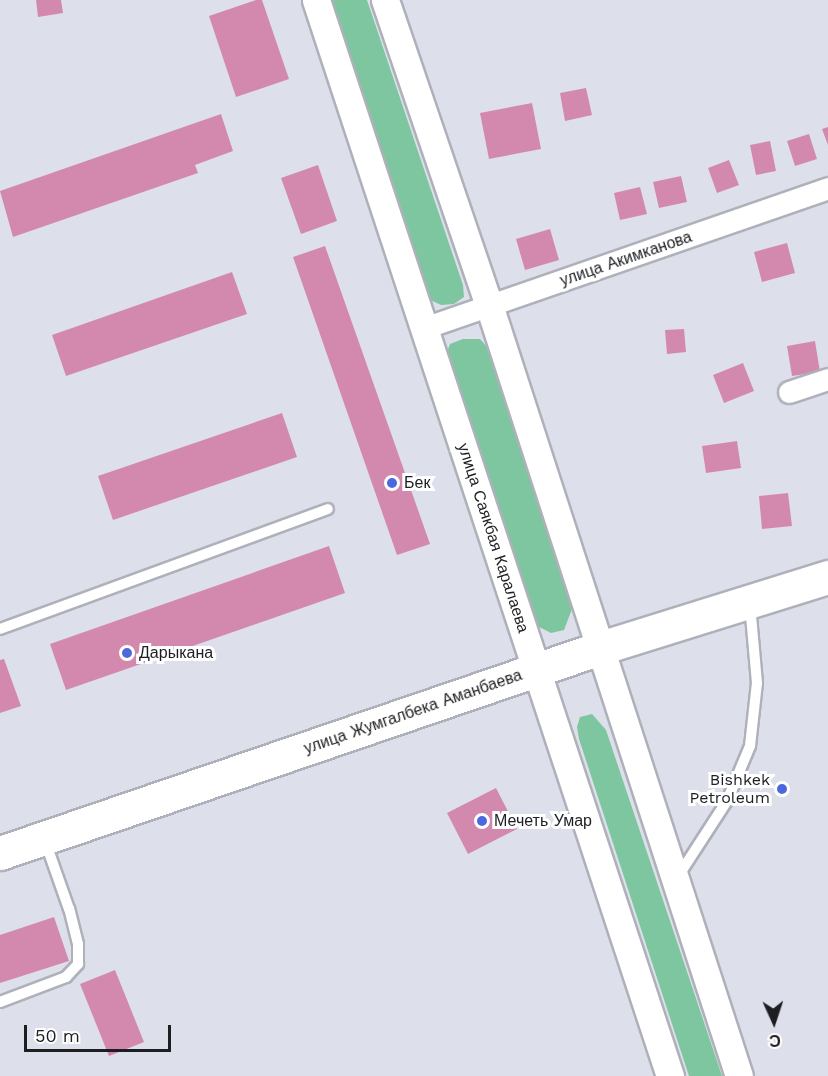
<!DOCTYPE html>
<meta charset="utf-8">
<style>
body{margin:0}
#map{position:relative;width:828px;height:1076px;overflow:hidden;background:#dde0ea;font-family:"Work Sans",sans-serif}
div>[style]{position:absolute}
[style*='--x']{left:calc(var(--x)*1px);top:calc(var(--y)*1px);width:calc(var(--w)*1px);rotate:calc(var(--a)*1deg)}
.green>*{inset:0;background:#7dc6a0}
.building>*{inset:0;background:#d389ae}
.roads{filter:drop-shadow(2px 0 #afb1ba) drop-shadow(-2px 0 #afb1ba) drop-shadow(0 2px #afb1ba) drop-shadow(0 -2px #afb1ba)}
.service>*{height:10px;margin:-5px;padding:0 5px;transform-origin:5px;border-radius:5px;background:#fff}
.minor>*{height:21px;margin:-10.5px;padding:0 10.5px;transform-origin:10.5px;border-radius:10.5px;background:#fff}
.tertiary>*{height:27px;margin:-13.5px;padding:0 13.5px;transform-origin:13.5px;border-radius:13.5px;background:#fff}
.primary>*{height:33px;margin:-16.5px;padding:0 16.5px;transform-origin:16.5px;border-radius:16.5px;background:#fff}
.dots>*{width:16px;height:16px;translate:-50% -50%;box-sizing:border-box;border:3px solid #fff;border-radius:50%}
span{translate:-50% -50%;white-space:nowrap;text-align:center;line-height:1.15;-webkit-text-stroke:6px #fff;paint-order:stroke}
.street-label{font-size:16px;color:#1d1e22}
.poi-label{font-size:16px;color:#1d1e22}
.left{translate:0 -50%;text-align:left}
.right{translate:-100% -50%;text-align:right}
.north{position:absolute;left:744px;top:992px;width:60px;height:60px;-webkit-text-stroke:4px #fff;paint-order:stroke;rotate:177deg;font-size:16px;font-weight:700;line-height:24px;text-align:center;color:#1d1e22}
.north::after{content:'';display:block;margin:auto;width:21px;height:27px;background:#1d1e22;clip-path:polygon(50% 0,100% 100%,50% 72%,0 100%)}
.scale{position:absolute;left:24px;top:1025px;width:147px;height:27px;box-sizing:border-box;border:3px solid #1d1e22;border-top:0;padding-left:8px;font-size:18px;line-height:21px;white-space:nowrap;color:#1d1e22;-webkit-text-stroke:4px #fff;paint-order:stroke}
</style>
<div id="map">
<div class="green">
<i style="clip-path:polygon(328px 0,367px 0,463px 285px,464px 297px,454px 304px,441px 305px,426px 298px)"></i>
<i style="clip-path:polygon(463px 339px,480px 339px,489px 349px,572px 609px,564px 630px,551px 633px,531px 623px,447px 352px,450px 344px)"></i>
<i style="clip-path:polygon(592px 714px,606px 730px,722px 1076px,689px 1076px,579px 739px,577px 727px,580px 717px)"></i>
</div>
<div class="building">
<i style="clip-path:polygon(36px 0,61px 0,63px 13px,38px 17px)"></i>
<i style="clip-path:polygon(256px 0,262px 0,289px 79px,236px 97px,209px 16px)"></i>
<i style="clip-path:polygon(586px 88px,592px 115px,565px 121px,560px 93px)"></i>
<i style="clip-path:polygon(532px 103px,541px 149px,489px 159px,480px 113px)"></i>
<i style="clip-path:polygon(221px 114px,233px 151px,195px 165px,198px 173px,13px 237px,0 191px)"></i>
<i style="clip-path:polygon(828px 127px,828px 145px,822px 129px)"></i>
<i style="clip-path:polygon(809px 134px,817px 159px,795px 166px,787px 141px)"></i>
<i style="clip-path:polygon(770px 141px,776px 171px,756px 175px,750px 145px)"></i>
<i style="clip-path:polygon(729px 160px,739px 185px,717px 193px,708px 168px)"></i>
<i style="clip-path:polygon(318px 165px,337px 221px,301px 234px,281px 178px)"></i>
<i style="clip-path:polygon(681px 176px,687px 202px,659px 208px,653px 182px)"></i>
<i style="clip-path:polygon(640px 187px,647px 214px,620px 220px,614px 193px)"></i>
<i style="clip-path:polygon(550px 229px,559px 260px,525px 270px,516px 239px)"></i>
<i style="clip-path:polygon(787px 243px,795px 273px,762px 282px,754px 252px)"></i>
<i style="clip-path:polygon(325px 246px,430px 544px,397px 555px,293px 257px)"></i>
<i style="clip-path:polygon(232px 272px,247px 314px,66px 376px,52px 335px)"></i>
<i style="clip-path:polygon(684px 329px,686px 352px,667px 354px,665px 330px)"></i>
<i style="clip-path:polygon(815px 341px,820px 372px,792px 376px,787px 346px)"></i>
<i style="clip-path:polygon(743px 363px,754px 391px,724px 403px,713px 375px)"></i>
<i style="clip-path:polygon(282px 413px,297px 457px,113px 520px,98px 476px)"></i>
<i style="clip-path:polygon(737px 441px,741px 468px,706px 473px,702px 446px)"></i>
<i style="clip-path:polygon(788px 493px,792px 526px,762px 529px,759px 496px)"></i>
<i style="clip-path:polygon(329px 546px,345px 593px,66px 690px,50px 644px)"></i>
<i style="clip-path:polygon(4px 659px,21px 706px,0 713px,0 660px)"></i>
<i style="clip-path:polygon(496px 788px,517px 829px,468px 854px,447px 813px)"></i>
<i style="clip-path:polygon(54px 917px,69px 961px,0 983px,0 935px)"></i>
<i style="clip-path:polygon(115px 970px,144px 1042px,109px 1056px,80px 984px)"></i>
</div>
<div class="roads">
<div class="service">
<i style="--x:0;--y:629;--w:349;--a:-20.1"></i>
<i style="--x:677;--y:878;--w:92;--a:-57"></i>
<i style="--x:727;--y:801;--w:60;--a:-67.3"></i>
<i style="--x:750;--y:746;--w:63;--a:-83.7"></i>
<i style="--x:757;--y:683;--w:78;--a:-95.1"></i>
<i style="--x:0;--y:1002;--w:71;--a:-20.7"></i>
<i style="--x:66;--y:977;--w:18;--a:-47"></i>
<i style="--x:78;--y:964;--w:20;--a:-90"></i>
<i style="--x:78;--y:944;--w:36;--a:-104"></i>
<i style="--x:69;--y:909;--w:72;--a:-109.4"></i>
</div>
<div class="minor">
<i style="--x:424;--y:328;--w:428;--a:-19.1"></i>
<i style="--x:789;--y:392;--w:41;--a:-18.4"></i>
</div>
<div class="tertiary">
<i style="--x:316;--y:0;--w:1133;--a:71.79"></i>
<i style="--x:385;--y:0;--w:325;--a:71.2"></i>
<i style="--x:490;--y:308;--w:807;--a:72.04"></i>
</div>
<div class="primary">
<i style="--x:0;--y:853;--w:634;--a:-18.86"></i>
<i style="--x:600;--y:648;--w:239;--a:-17.3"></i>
</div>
</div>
<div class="dots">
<i style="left:392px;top:483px;background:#4b69dd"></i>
<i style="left:127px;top:653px;background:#4b69dd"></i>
<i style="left:782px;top:789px;background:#4b69dd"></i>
<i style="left:482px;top:821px;background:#4b69dd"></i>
</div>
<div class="street-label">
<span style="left:626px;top:259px;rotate:-19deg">улица Акимканова</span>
<span style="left:493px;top:538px;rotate:72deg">улица Саякбая Каралаева</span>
<span style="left:413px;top:712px;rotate:-19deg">улица Жумгалбека Аманбаева</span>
</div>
<div class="poi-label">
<span class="left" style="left:404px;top:483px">Бек</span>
<span class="left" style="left:139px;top:653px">Дарыкана</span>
<span class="right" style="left:770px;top:789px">Bishkek<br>Petroleum</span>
<span class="left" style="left:494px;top:821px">Мечеть Умар</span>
</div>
<div class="north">С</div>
<div class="scale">50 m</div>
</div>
